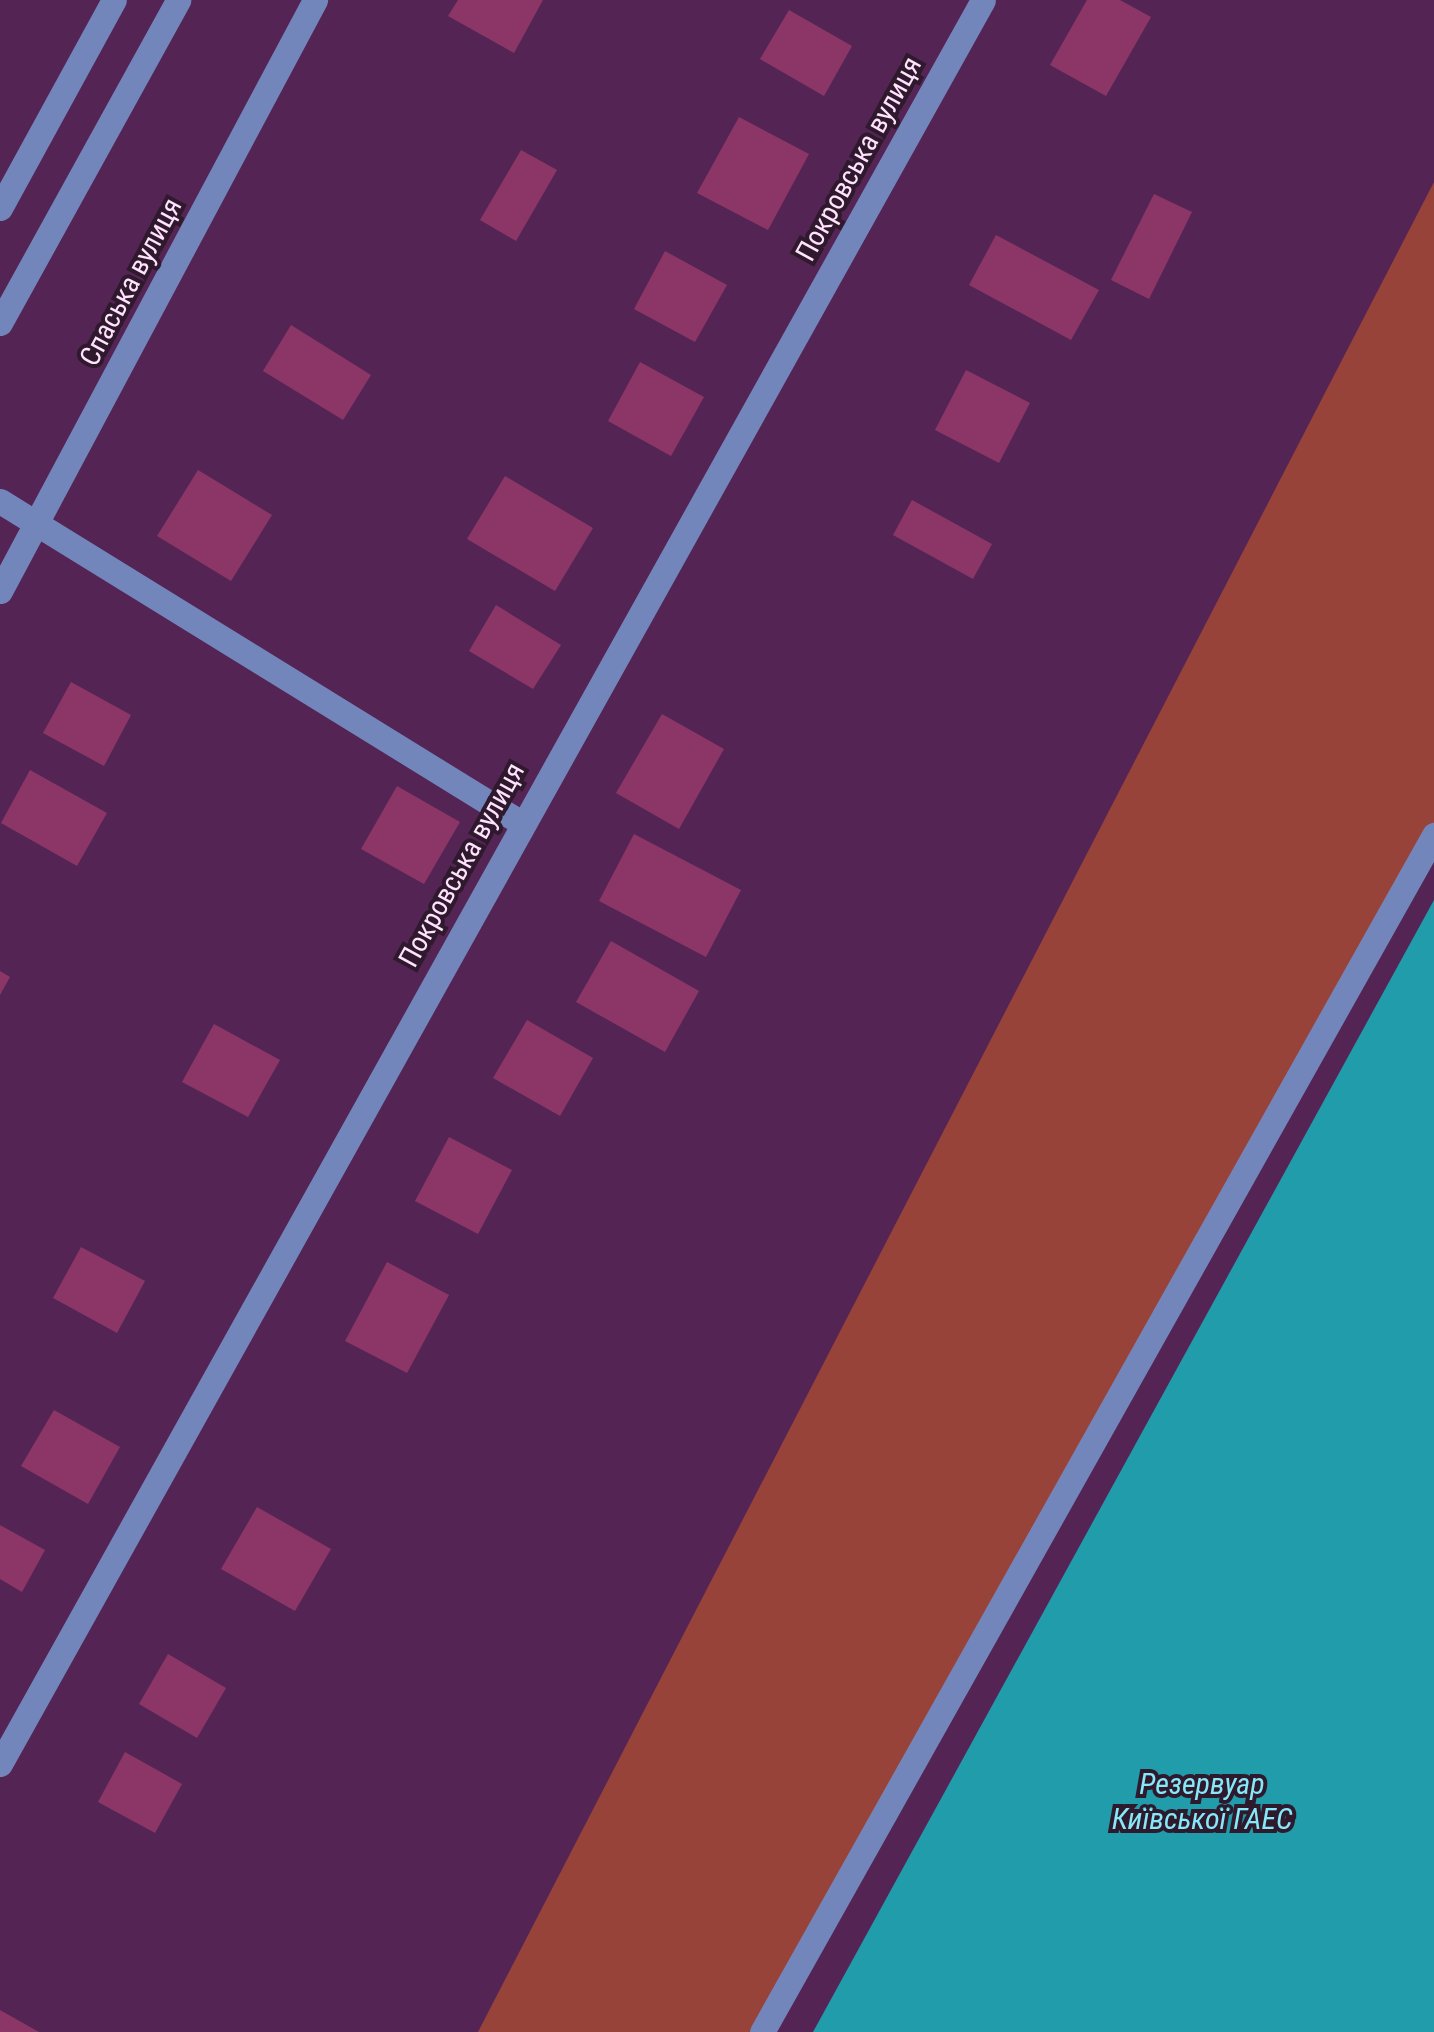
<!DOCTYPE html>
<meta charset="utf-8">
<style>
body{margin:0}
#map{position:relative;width:1434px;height:2032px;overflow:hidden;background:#542554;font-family:"Roboto Condensed",sans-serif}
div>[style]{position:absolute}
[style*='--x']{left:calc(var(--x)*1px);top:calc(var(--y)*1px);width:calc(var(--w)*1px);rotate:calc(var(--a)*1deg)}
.green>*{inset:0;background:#98433a}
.water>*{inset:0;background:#209cab}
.building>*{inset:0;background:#8b3667}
.minor>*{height:25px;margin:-12.5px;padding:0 12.5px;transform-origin:12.5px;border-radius:12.5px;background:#7286bc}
span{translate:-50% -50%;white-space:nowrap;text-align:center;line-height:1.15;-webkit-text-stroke:8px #2e192d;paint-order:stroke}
.street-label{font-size:28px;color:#ffe2fd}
.water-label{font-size:30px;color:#86e9f7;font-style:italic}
</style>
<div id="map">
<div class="green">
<i style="clip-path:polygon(1434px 182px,1434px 835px,762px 2032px,478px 2032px)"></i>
</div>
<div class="water">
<i style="clip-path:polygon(1434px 900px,1434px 2032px,813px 2032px)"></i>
</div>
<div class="building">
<i style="clip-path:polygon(458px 0,543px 0,514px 53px,448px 16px)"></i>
<i style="clip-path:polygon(1087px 0,1120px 0,1151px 17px,1106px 96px,1050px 65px)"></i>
<i style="clip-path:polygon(789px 10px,852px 46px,824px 96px,760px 59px)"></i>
<i style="clip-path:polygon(739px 117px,809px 154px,768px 230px,697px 193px)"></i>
<i style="clip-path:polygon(521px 150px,557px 170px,516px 241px,480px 220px)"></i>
<i style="clip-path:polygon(1154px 194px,1192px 212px,1149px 299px,1111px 280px)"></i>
<i style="clip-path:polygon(996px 235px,1099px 290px,1071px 340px,969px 285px)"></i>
<i style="clip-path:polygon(665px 251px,727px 285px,695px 342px,634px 309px)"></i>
<i style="clip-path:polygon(291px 325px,371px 375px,343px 420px,263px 371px)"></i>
<i style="clip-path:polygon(640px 362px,704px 397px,671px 456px,608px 421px)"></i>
<i style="clip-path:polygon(966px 370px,1030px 403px,999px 463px,935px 430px)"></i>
<i style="clip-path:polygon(198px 470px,272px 515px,231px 581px,157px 536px)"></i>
<i style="clip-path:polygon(505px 476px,593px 528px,555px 591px,467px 539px)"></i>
<i style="clip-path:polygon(912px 500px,992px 544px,973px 579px,893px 535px)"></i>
<i style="clip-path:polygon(496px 605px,561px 645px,533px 689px,469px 651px)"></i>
<i style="clip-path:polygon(71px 682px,131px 715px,104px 766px,43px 733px)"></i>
<i style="clip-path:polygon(662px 714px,724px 749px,679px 829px,616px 793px)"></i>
<i style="clip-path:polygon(30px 770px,107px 813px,77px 866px,1px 823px)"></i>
<i style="clip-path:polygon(397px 786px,460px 822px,424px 884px,361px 849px)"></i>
<i style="clip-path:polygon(634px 834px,741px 890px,706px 957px,599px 901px)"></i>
<i style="clip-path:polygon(611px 941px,699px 991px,665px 1052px,576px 1002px)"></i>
<i style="clip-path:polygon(0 971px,10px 977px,0 995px)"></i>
<i style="clip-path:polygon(527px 1020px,593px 1058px,560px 1116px,493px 1078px)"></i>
<i style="clip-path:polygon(214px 1024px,280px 1060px,248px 1117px,182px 1082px)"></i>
<i style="clip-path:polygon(449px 1137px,512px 1170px,478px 1234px,415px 1201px)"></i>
<i style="clip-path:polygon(81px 1247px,145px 1281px,117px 1333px,53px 1298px)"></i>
<i style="clip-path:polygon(387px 1262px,449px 1295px,407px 1373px,345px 1341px)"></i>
<i style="clip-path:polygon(54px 1410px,120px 1447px,88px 1504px,21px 1466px)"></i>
<i style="clip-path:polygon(257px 1507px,331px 1549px,295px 1611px,221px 1569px)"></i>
<i style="clip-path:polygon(0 1525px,45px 1550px,22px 1592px,0 1579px)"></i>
<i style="clip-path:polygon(168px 1654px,226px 1688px,197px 1738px,139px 1704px)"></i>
<i style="clip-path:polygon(125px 1752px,182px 1784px,155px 1833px,98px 1802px)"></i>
<i style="clip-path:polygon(0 2010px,39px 2032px,0 2032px)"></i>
</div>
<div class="minor">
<i style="--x:0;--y:208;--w:237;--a:-61.3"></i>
<i style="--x:0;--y:323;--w:369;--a:-61.1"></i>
<i style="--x:0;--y:501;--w:611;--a:31.69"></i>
<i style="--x:0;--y:591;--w:670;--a:-61.94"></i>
<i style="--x:0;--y:1764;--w:2019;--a:-60.87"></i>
<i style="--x:762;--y:2032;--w:1373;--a:-60.69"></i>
</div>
<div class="street-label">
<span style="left:859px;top:159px;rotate:-61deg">Покровська вулиця</span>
<span style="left:131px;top:282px;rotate:-62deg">Спаська вулиця</span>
<span style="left:462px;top:865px;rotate:-61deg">Покровська вулиця</span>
</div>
<div class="water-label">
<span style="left:1202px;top:1801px">Резервуар<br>Київської ГАЕС</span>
</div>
</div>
